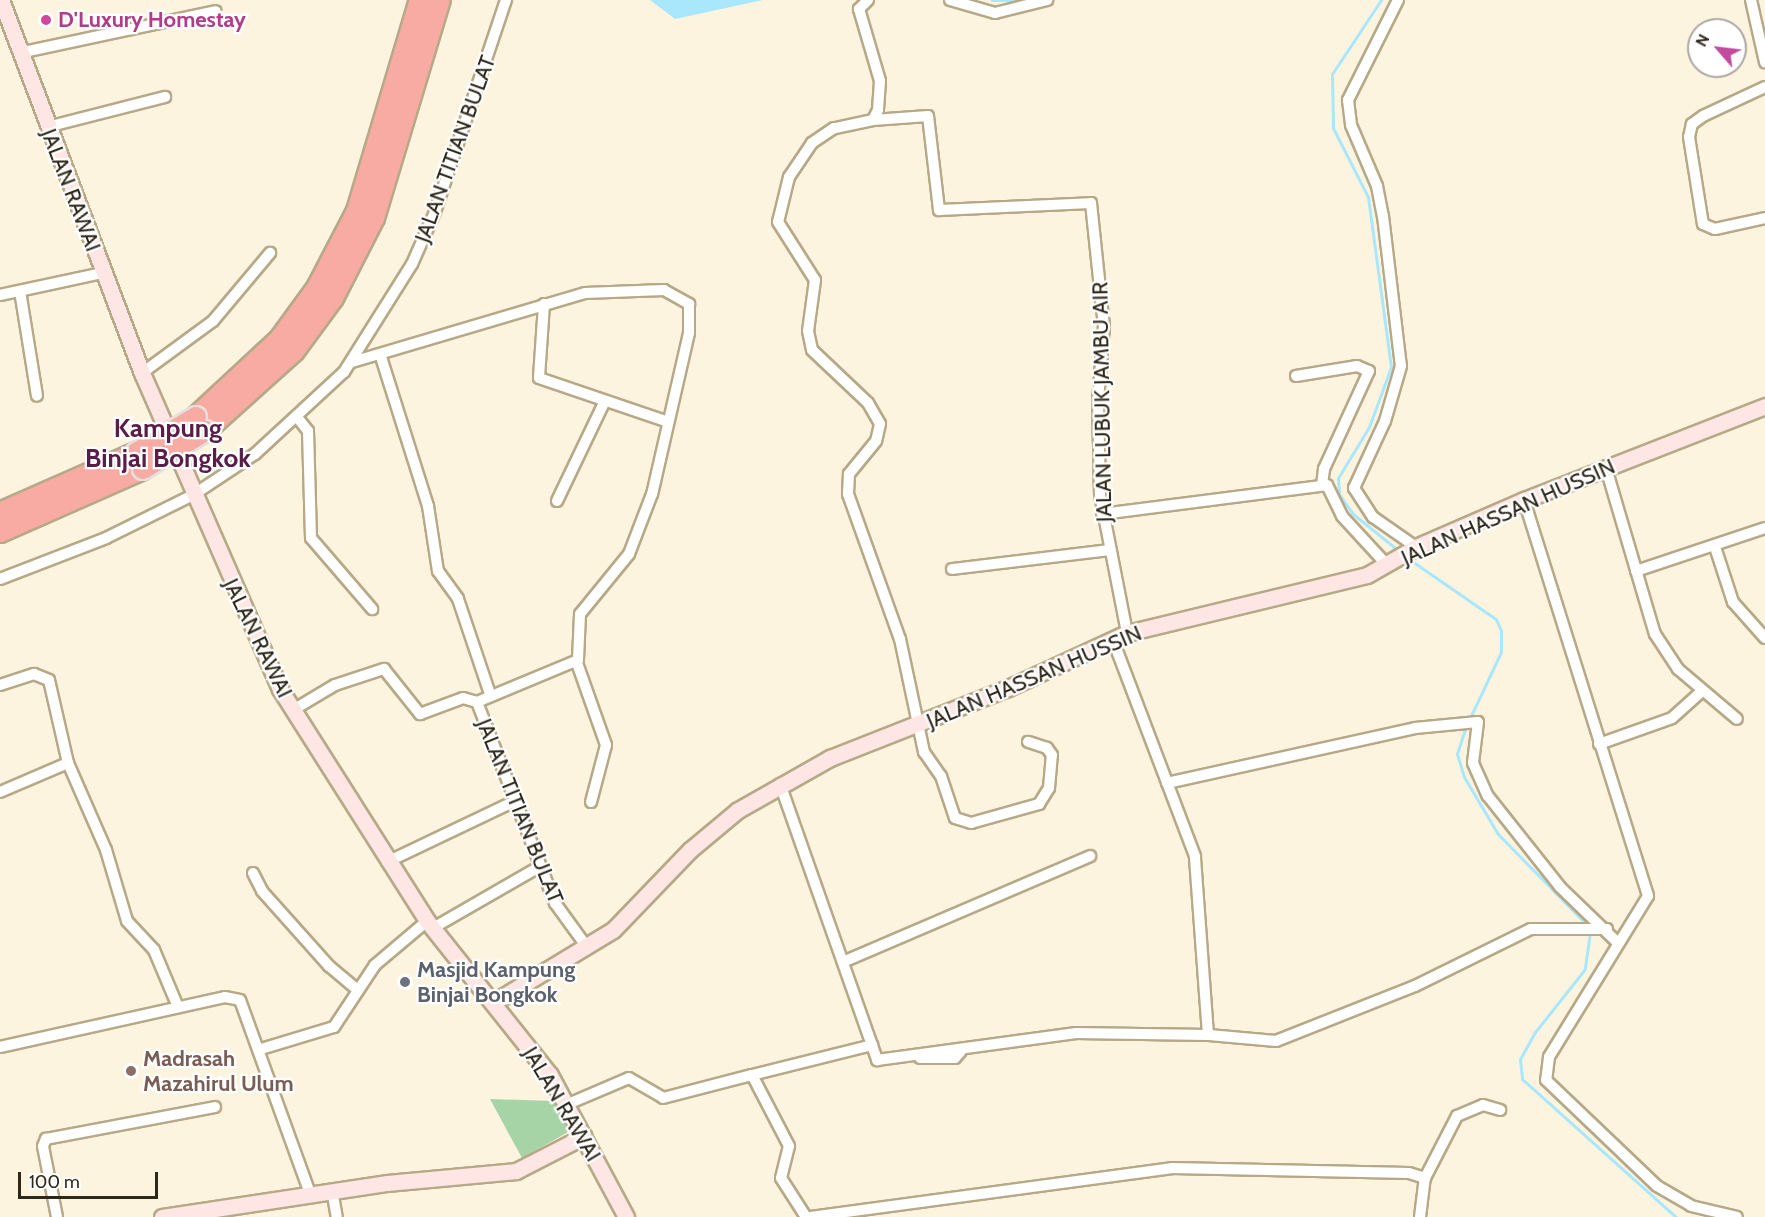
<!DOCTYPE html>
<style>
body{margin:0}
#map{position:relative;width:1765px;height:1217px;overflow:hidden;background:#fdf4df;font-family:Cabin,sans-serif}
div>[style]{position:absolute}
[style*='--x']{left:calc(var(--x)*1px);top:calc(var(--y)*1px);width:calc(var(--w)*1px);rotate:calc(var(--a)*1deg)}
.green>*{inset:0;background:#a7d4a7}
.water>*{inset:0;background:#a9e7fc}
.stream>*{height:3px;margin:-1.5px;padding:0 1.5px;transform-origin:1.5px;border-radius:1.5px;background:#a9e7fc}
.roads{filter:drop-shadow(2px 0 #b7a988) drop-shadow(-2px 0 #b7a988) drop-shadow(0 2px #b7a988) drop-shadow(0 -2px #b7a988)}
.street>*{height:10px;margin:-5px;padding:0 5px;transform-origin:5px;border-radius:5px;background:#fff}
.secondary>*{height:15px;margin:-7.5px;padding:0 7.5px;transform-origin:7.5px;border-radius:7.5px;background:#fde6e3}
.highway>*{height:20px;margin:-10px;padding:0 10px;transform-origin:10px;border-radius:10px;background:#f8aba2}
.bridges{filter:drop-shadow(2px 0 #e2e1df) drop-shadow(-2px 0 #e2e1df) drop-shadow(0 2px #e2e1df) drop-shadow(0 -2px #e2e1df)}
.highway-bridge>*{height:20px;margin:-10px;padding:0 10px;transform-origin:10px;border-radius:10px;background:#f8aba2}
.dots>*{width:16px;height:16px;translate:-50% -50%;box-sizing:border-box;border:3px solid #fff;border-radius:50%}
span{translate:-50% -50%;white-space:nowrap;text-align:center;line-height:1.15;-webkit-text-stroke:4.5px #fff;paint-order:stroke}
.hotel-label{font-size:22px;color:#b23c85;font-weight:700}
.left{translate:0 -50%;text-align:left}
.street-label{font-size:22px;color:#2e281b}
.worship-label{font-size:22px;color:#5b616d;font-weight:700}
.education-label{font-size:22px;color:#785e54;font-weight:700}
.quarter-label{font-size:26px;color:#581e47;font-weight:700}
.north{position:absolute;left:1687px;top:18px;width:60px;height:60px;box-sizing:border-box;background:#fff;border:2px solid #aba9a4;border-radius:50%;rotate:298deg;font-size:16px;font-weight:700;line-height:24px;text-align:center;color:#2e281b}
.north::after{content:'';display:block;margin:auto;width:21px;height:27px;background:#c24a9f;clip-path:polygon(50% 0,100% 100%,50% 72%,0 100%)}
.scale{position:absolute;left:18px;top:1172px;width:140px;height:27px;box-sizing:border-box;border:3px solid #2e281b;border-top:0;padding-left:8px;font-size:18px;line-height:21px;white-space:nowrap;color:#2e281b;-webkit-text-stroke:4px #fff;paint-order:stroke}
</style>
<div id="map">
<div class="green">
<i style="clip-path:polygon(490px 1099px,553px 1101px,570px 1131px,522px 1158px)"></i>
</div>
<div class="water">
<i style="clip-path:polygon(650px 0,763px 0,675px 19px)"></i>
</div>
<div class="stream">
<i style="--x:992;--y:0;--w:32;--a:0"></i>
<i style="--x:1381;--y:0;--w:89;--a:123.5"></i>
<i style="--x:1332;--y:74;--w:54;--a:88.9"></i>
<i style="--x:1333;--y:128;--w:77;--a:63.1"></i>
<i style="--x:1368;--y:197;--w:172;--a:82.3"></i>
<i style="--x:1391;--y:367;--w:64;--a:110.1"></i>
<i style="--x:1369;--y:427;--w:60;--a:121.3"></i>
<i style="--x:1338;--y:478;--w:16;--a:86"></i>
<i style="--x:1339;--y:494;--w:24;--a:55"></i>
<i style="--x:1353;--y:514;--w:59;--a:38.8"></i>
<i style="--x:1406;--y:557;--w:109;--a:34.6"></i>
<i style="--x:1496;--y:619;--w:13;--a:67"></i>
<i style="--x:1501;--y:631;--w:21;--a:90"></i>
<i style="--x:1501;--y:652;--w:75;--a:115.2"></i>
<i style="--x:1466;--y:726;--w:29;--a:108"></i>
<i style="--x:1457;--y:754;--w:24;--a:73"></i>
<i style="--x:1464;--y:777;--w:66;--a:59.2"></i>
<i style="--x:1498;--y:834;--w:129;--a:45.6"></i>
<i style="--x:1590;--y:932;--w:37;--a:98"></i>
<i style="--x:1585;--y:969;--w:80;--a:128.4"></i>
<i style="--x:1535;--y:1032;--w:31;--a:119"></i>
<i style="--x:1520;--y:1059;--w:20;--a:84"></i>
<i style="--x:1522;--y:1079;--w:207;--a:41.9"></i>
</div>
<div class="roads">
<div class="street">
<i style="--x:868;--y:0;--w:13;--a:135"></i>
<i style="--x:859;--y:9;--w:75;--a:73.7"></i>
<i style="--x:880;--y:81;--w:29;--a:94"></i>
<i style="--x:878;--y:110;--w:11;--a:117"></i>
<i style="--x:873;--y:120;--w:40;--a:168"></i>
<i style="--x:834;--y:128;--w:27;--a:146"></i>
<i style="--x:812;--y:143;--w:41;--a:124.1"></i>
<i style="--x:789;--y:177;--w:46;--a:103.7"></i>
<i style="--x:778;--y:222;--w:69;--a:57.5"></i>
<i style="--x:815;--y:280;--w:51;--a:97.8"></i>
<i style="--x:808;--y:331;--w:19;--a:78"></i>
<i style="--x:812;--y:350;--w:77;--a:43.4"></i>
<i style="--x:868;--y:403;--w:24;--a:60"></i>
<i style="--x:880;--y:424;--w:17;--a:103"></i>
<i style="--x:876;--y:441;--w:43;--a:129.3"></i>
<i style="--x:849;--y:474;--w:20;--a:93"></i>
<i style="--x:848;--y:494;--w:154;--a:70.3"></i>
<i style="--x:900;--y:639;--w:116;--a:78"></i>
<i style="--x:924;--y:752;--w:29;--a:55"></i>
<i style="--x:941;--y:776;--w:44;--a:71.6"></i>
<i style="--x:955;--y:818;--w:17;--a:17"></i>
<i style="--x:971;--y:823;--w:71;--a:-15.6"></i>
<i style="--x:1039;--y:804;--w:19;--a:-58"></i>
<i style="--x:1049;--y:788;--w:33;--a:-85"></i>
<i style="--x:1052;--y:755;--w:9;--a:-126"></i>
<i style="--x:1047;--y:748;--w:20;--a:-162"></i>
<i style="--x:950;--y:0;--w:47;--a:16.1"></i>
<i style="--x:995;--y:13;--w:54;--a:-14"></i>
<i style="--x:1398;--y:0;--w:112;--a:116.6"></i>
<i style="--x:1348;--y:100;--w:25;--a:83"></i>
<i style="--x:1351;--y:125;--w:66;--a:66.9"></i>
<i style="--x:1377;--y:186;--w:31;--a:79"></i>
<i style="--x:1383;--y:216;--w:151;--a:83.2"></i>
<i style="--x:1401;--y:366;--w:57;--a:106.2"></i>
<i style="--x:1385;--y:421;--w:74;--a:114.8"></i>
<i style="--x:1354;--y:488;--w:35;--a:57"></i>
<i style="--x:1373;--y:517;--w:52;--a:34.9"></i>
<i style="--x:1751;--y:0;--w:64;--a:77.3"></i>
<i style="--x:19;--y:53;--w:201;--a:-12"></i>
<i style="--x:1765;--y:87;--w:68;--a:154.9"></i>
<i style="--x:1703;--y:116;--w:14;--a:144"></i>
<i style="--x:1692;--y:124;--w:13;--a:103"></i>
<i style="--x:1689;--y:137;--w:88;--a:80.9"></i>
<i style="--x:1703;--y:224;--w:13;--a:23"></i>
<i style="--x:1715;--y:229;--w:51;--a:-12.4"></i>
<i style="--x:873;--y:120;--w:55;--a:-4.2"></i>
<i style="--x:928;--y:116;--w:95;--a:83.3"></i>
<i style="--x:939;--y:210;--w:152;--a:-2.6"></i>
<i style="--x:1091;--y:203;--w:124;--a:84"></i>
<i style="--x:1104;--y:326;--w:74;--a:94.6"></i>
<i style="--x:1098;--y:400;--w:95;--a:88.8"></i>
<i style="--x:1100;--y:495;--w:141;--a:78.9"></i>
<i style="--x:47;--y:127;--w:122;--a:-14.3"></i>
<i style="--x:20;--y:291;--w:106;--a:80.8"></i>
<i style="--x:0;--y:295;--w:104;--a:-12.2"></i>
<i style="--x:544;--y:304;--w:74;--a:93.9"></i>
<i style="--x:539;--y:378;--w:136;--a:18.8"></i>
<i style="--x:381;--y:357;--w:156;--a:72.5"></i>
<i style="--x:428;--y:506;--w:66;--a:81.3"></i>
<i style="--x:438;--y:571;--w:34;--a:54"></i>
<i style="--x:458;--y:599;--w:100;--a:71.4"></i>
<i style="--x:352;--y:362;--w:243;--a:-16.5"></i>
<i style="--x:585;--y:293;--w:79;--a:-2.2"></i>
<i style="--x:664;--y:290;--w:29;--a:29"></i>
<i style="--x:689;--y:304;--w:29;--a:90"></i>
<i style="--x:689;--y:333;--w:165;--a:102.9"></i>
<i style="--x:652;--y:494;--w:64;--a:111"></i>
<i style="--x:629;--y:554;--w:77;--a:129.2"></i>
<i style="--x:580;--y:614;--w:46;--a:92.5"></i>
<i style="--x:578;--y:660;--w:109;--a:157.4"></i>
<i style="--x:142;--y:373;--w:88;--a:-36.2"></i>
<i style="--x:213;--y:321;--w:89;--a:-50"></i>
<i style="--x:1296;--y:376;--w:62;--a:-9.3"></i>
<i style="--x:1357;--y:366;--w:13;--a:23"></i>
<i style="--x:1369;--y:371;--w:108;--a:114.7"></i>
<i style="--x:1324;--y:469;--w:16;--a:97"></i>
<i style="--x:297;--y:417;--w:18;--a:52"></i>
<i style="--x:308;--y:431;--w:107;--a:88.4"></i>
<i style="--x:311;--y:538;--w:94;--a:49.3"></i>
<i style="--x:1606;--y:468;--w:173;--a:73.6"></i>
<i style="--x:1655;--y:634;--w:42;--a:56.7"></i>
<i style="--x:1678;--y:669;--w:77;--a:40.3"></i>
<i style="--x:1524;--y:500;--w:415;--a:72.6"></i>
<i style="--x:1648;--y:896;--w:189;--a:121.6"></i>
<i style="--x:1549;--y:1057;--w:23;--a:97"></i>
<i style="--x:1546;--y:1080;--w:153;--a:43.7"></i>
<i style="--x:1657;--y:1186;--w:39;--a:30"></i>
<i style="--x:1691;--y:1206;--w:47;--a:13.4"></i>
<i style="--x:557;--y:501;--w:109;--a:-64.4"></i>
<i style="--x:1102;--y:514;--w:227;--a:-7.3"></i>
<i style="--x:1327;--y:485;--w:34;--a:64"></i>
<i style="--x:1342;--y:516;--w:67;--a:47.4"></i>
<i style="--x:1715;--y:547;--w:58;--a:71.9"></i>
<i style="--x:1733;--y:602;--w:48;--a:48.4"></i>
<i style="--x:952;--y:569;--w:158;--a:-6.9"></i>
<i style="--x:1636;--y:571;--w:136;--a:-18.4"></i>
<i style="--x:0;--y:579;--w:114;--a:-21.1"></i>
<i style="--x:106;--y:538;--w:97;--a:-26.3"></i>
<i style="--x:193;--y:495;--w:74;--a:-33.5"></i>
<i style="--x:255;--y:454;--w:121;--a:-42.7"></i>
<i style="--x:344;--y:372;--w:128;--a:-57.8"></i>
<i style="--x:412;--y:264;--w:57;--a:-66.1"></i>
<i style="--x:435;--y:212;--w:224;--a:-71.5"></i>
<i style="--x:577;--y:663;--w:87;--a:70.5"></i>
<i style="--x:606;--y:745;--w:59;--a:104.7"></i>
<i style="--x:0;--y:685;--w:36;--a:-18"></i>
<i style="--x:34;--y:674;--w:16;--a:22"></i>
<i style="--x:49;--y:680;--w:85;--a:77.1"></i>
<i style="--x:68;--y:763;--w:95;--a:66.4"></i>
<i style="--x:106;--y:850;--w:74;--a:73.5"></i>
<i style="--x:127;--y:921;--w:40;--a:47"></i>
<i style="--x:154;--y:950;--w:62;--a:67.2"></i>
<i style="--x:477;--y:702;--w:216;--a:68.8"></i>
<i style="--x:555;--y:903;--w:54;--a:54"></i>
<i style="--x:293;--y:710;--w:49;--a:-30.8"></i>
<i style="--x:335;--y:685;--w:52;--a:-18.1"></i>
<i style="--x:384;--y:669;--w:58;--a:51.3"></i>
<i style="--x:420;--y:714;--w:46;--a:-20.4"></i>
<i style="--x:463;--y:698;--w:15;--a:16"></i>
<i style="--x:1599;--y:744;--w:77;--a:-19.6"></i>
<i style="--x:1672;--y:718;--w:40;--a:-42"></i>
<i style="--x:1167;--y:783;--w:254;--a:-12.5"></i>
<i style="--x:1415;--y:728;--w:63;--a:-5.4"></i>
<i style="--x:1478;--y:722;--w:41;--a:97"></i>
<i style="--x:1473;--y:763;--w:36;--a:66"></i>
<i style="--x:1488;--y:796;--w:116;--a:51.6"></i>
<i style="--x:1560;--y:887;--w:79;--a:44"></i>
<i style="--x:780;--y:784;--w:293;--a:70.6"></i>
<i style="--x:877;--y:1060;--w:201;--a:-7.7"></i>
<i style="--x:1076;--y:1033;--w:132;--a:0.9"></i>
<i style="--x:1208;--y:1035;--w:179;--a:-94.2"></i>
<i style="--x:1195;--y:856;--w:231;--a:-110.8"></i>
<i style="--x:0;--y:792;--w:74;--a:-23.1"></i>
<i style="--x:387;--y:862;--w:140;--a:-25.5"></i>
<i style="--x:253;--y:873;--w:20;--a:63"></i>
<i style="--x:262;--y:891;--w:101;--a:48.2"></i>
<i style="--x:329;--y:966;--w:38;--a:40"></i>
<i style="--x:433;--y:928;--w:122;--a:-29.9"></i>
<i style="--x:843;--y:962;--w:269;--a:-23.2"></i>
<i style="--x:1209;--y:1035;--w:67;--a:5.1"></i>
<i style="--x:1276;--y:1041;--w:149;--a:-21.6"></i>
<i style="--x:1415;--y:986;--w:129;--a:-26.2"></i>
<i style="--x:1531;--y:929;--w:76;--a:0"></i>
<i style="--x:0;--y:1047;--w:230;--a:-12.5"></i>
<i style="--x:225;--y:997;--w:15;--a:11"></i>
<i style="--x:240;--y:1000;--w:205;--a:70.1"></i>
<i style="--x:261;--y:1049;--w:76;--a:-16.8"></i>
<i style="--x:334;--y:1027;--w:74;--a:-56.5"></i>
<i style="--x:375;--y:965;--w:68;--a:-40.2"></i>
<i style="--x:920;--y:1058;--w:35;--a:0"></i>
<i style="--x:955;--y:1058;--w:9;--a:-49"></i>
<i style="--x:568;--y:1104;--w:66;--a:-23.1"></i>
<i style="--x:629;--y:1078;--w:39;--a:30"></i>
<i style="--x:663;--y:1098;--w:92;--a:-14.5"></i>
<i style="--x:332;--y:1190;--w:27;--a:80"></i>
<i style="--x:57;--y:1217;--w:72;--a:-101.2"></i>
<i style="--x:43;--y:1146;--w:8;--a:-67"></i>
<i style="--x:46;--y:1139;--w:172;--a:-10.7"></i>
<i style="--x:806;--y:1217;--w:46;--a:-122.7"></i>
<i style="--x:781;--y:1178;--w:33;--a:-76"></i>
<i style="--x:789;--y:1146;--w:80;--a:-117.5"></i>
<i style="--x:752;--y:1075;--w:124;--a:-14"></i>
<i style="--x:810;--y:1217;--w:365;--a:-7.7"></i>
<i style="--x:1172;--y:1168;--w:237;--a:1.2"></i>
<i style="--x:1409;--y:1173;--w:17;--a:17"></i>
<i style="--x:1420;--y:1217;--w:39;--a:-83"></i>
<i style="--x:1425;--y:1178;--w:70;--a:-62.7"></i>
<i style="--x:1457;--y:1116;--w:28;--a:-23"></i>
<i style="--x:1483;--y:1105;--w:18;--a:16"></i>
</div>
<div class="secondary">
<i style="--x:1;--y:0;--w:399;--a:69.3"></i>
<i style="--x:142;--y:373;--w:345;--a:66.4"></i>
<i style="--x:280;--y:689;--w:275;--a:57.6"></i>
<i style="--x:427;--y:921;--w:197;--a:51.4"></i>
<i style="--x:550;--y:1075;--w:161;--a:61.8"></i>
<i style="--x:494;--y:1002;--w:139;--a:-31.2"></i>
<i style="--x:613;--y:930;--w:111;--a:-46.1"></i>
<i style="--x:690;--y:850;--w:62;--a:-39.8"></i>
<i style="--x:738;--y:810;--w:106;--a:-29.5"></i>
<i style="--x:830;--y:758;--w:191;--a:-21.5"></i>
<i style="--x:1008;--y:688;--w:131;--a:-24.8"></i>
<i style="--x:1127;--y:633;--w:247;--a:-13.6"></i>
<i style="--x:1367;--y:575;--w:56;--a:-29.7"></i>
<i style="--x:1416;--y:547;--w:118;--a:-23.5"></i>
<i style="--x:1524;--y:500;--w:259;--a:-21.3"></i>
<i style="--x:162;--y:1217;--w:228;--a:-8.6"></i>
<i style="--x:387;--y:1183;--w:130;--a:-5.3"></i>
<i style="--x:516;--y:1171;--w:76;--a:-27.2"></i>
</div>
<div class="highway">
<i style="--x:196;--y:417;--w:115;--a:-42.9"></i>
<i style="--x:280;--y:339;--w:63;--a:-54"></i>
<i style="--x:317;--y:288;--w:87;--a:-62.5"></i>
<i style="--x:357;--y:211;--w:220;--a:-73.4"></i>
<i style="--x:205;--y:431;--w:120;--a:-42"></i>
<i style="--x:294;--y:351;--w:66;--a:-53.7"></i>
<i style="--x:333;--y:298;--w:90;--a:-62.9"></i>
<i style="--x:374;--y:218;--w:228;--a:-73.2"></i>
<i style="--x:0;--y:513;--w:149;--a:-23.8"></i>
<i style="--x:0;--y:532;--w:156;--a:-23.8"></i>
</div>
</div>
<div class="bridges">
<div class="highway-bridge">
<i style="--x:136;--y:453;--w:70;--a:-31"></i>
<i style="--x:143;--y:469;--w:73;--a:-31.5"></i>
</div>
</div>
<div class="dots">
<i style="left:46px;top:20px;background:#d1479c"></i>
<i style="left:405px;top:982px;background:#6b7280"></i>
<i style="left:131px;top:1071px;background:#8d6e63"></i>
</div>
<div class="hotel-label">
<span class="left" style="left:58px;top:20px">D'Luxury Homestay</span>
</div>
<div class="street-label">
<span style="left:455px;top:149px;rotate:-70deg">JALAN TITIAN BULAT</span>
<span style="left:71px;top:190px;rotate:69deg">JALAN RAWAI</span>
<span style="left:1102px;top:402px;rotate:-91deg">JALAN LUBUK JAMBU AIR</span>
<span style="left:1508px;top:512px;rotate:-24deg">JALAN HASSAN HUSSIN</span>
<span style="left:258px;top:638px;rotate:64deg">JALAN RAWAI</span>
<span style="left:1034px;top:677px;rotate:-23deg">JALAN HASSAN HUSSIN</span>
<span style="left:520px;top:811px;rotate:68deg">JALAN TITIAN BULAT</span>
<span style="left:562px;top:1104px;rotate:59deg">JALAN RAWAI</span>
</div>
<div class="worship-label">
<span class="left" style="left:417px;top:982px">Masjid Kampung<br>Binjai Bongkok</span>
</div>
<div class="education-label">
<span class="left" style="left:143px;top:1071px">Madrasah<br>Mazahirul Ulum</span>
</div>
<div class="quarter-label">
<span style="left:168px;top:444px">Kampung<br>Binjai Bongkok</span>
</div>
<div class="north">N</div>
<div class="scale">100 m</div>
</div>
